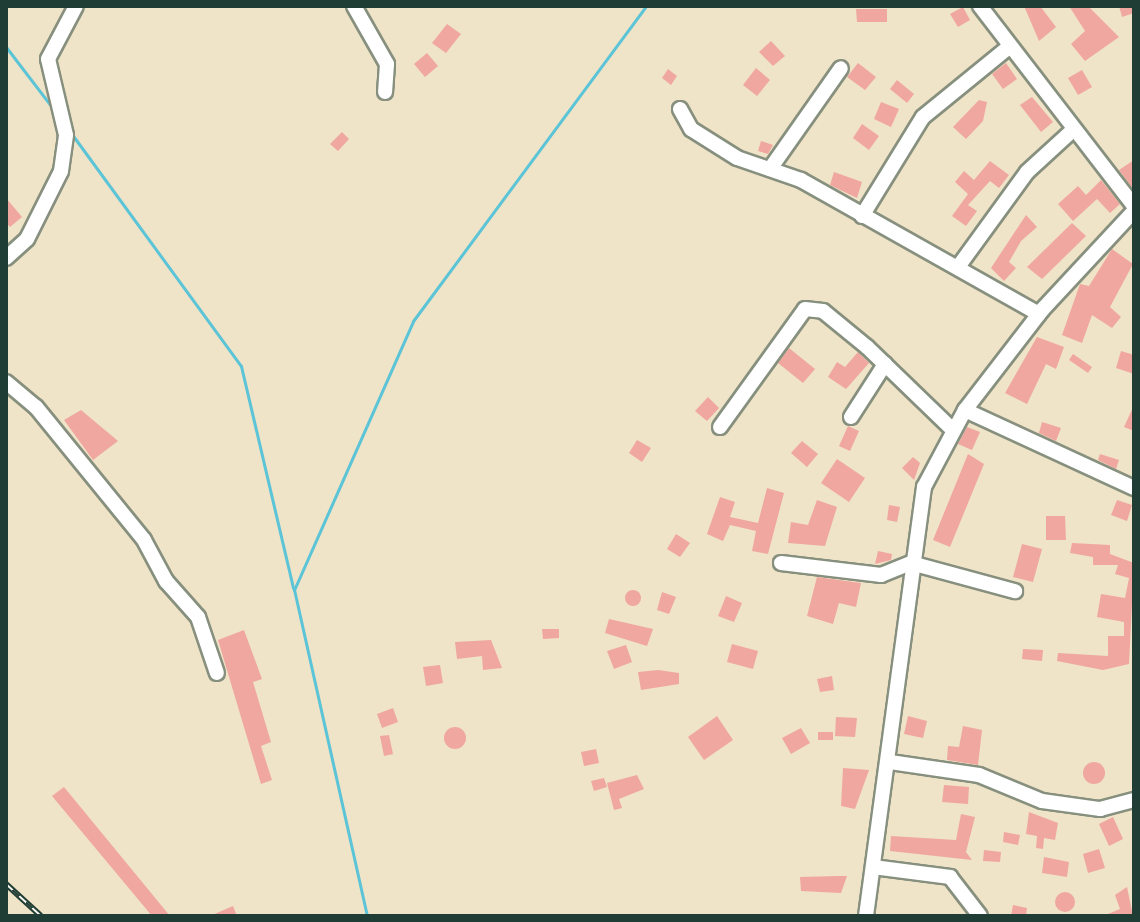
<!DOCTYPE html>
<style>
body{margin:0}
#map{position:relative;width:1140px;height:922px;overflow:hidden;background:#efe3c8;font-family:"Libre Bodoni",serif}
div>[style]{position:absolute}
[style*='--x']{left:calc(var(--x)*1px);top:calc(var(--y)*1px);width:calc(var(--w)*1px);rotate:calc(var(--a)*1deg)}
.stream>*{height:3px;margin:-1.5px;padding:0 1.5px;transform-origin:1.5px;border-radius:1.5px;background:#5bc4d7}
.building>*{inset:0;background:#f0a7a0}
.round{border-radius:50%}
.roads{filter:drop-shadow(2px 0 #87907e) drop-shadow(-2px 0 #87907e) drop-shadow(0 2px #87907e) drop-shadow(0 -2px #87907e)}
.minor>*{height:14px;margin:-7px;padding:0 7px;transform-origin:7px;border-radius:7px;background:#fff}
.rail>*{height:6px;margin-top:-3px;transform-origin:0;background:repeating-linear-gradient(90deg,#f6f6f2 0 9px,#1f3d34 0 18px);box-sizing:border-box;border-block:2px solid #1f3d34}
span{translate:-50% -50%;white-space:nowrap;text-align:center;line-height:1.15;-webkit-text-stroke:8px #f6f6f2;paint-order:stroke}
.frame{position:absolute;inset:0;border:8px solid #1f3d34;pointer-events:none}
</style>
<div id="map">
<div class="stream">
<i style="--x:6;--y:47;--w:81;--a:52.6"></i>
<i style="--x:71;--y:133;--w:288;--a:53.9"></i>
<i style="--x:241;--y:366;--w:228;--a:76.8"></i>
<i style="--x:367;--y:916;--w:334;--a:-102.6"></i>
<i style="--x:294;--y:590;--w:294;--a:-66.1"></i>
<i style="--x:413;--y:321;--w:392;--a:-53.5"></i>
</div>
<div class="building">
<i style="clip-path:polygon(1024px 6px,1040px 6px,1056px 27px,1039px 41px)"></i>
<i style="clip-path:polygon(1069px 6px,1088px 6px,1119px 37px,1085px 61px,1071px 44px,1085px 31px)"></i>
<i style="clip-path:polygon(1119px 6px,1134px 6px,1134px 13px,1122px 17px)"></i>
<i style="clip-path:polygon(963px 7px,970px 20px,958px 27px,950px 14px)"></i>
<i style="clip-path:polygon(856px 9px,887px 9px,887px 22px,857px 22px)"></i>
<i style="clip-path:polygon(447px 24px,461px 34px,446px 53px,432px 43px)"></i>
<i style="clip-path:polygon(771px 41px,785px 56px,773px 66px,759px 52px)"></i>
<i style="clip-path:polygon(427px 53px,438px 66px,425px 77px,414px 64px)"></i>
<i style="clip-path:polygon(858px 63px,876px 77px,865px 90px,847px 77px)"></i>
<i style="clip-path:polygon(1006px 63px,1017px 79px,1003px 89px,992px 74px)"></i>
<i style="clip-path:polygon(756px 68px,770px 80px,757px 96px,743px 85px)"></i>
<i style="clip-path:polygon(668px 69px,677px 76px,671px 85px,662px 78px)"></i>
<i style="clip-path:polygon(1082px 70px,1092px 87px,1078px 95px,1068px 78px)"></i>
<i style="clip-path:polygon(897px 80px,914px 94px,907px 103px,890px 89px)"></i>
<i style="clip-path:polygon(1032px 97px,1053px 122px,1041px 132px,1020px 105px)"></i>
<i style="clip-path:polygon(979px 100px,987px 102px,983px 121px,966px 139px,953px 127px)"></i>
<i style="clip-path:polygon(881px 102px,899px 109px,891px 127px,874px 119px)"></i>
<i style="clip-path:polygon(862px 124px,879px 136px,869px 150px,853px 138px)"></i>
<i style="clip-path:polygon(342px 132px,349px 139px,338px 151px,330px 144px)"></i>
<i style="clip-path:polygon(761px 141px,773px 145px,768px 154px,758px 151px)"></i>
<i style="clip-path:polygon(1134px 160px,1134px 190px,1119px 170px)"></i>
<i style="clip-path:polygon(990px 161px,1009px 175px,999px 188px,990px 181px,968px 205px,977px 211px,966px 226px,952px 216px,968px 194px,955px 182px,964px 171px,974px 180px)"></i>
<i style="clip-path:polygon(834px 172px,862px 182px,857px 198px,830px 185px)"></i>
<i style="clip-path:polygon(1101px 180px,1120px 204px,1110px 213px,1097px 199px,1073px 221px,1058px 204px,1078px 186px,1086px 195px)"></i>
<i style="clip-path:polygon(6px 198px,22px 217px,10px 227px,6px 223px)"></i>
<i style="clip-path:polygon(1026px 215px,1037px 227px,1021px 241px,1009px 262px,1016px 268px,1004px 281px,991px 268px)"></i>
<i style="clip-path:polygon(1072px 223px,1086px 236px,1042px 279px,1027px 267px)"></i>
<i style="clip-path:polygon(1112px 249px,1133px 264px,1110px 307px,1121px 317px,1112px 328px,1092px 315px,1082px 343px,1062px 335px,1080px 284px,1089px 286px)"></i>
<i style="clip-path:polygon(1037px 337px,1064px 347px,1056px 369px,1046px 364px,1027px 404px,1005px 393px)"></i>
<i style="clip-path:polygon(789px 348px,815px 369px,803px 383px,778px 363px)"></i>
<i style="clip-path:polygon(1121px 351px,1134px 355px,1134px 374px,1116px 368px)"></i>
<i style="clip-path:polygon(858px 352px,869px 363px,846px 389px,828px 377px,837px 362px,845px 367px)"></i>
<i style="clip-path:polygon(1073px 354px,1092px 367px,1088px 373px,1069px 360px)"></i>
<i style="clip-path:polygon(708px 397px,719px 408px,707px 421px,695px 411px)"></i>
<i style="clip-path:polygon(1134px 405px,1134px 431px,1124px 427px)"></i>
<i style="clip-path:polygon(81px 410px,118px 441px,93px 460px,64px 420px)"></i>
<i style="clip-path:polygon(1042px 422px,1061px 428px,1056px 441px,1039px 433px)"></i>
<i style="clip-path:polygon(848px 426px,859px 431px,850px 451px,839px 446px)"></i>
<i style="clip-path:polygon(967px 427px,980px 432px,972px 450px,958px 444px)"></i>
<i style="clip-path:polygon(637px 440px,651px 448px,642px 462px,629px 453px)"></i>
<i style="clip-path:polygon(802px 441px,818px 454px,807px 467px,791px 453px)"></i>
<i style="clip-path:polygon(968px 454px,984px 464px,950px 547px,933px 540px)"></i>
<i style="clip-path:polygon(1100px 454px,1119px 460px,1116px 469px,1098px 460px)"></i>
<i style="clip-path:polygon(913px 457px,920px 463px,914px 480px,902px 468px)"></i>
<i style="clip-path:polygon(837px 459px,865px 478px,849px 502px,821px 483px)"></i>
<i style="clip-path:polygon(767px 488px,784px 493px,768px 554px,752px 551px,756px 531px,730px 525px,723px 541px,707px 534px,720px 497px,735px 502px,730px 517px,758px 523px)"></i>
<i style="clip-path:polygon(817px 500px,837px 507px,825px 546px,788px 543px,791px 522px,808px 525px)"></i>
<i style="clip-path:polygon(1117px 500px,1132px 505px,1127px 521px,1111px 515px)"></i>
<i style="clip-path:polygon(889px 505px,900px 507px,897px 522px,887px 520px)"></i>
<i style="clip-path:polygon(1046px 516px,1065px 516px,1066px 540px,1046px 540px)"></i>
<i style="clip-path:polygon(676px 534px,690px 543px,680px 557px,667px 549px)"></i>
<i style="clip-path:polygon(1072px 543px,1110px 545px,1110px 554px,1134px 563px,1129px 664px,1103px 670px,1057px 661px,1058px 653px,1108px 656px,1108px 636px,1124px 636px,1124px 622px,1097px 617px,1101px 594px,1125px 598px,1129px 578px,1115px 574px,1118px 565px,1093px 565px,1093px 557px,1070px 553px)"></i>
<i style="clip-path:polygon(1022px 544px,1042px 549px,1033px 582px,1013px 577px)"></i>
<i style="clip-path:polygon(878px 551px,892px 554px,891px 560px,875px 564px)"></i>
<i style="clip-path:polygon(817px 577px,861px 583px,856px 607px,839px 603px,833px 624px,807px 616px)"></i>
<i class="round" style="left:625px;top:590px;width:16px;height:16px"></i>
<i style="clip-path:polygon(662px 592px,676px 597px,669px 614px,657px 610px)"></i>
<i style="clip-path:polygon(726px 596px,742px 603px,734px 622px,718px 616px)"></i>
<i style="clip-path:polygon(609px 619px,653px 629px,647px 646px,605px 633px)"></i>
<i style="clip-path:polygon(542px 629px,559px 629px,559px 638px,543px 639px)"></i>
<i style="clip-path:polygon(244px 630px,262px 679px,253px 682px,271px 742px,261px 746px,272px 780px,261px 784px,218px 640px)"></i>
<i style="clip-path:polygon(491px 640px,502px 668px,483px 670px,482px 656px,457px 659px,455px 642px)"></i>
<i style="clip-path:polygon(732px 644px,758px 651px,753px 669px,727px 662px)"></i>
<i style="clip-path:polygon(626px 645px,632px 662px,614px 669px,607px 651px)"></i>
<i style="clip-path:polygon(1023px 649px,1043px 650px,1042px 661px,1022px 659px)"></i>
<i style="clip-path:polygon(440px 665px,443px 683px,426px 686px,423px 667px)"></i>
<i style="clip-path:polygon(658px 670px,679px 673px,679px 684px,641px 690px,638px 672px)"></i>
<i style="clip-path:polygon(832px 676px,834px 690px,820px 692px,817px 679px)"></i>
<i style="clip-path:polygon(393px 708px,398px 722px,382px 728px,377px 714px)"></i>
<i style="clip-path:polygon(717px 716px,733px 740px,704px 760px,688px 737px)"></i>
<i style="clip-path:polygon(908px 716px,927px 721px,923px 738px,904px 734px)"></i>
<i style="clip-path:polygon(836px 717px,857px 718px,855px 737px,835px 736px)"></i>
<i style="clip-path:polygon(963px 726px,982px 730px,978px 765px,947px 760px,948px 746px,959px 747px)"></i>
<i class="round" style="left:444px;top:727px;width:22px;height:22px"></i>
<i style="clip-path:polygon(801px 728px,810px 743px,791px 754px,782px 738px)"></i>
<i style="clip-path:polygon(818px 732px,833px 732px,833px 740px,818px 740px)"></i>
<i style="clip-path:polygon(389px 735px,393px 754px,384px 756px,380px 736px)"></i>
<i style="clip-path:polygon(596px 749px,599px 763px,584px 766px,581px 752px)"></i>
<i class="round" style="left:1083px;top:762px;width:22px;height:22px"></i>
<i style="clip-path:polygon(843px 768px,869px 770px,855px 809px,841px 806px)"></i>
<i style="clip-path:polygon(637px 775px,644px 789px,619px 799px,622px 808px,614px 810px,607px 783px)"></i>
<i style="clip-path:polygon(604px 778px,607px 787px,594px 791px,591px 781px)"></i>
<i style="clip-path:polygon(944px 785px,969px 787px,968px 804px,942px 802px)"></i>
<i style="clip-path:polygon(64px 787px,170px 916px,152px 916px,52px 796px)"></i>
<i style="clip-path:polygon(1029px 812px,1058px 823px,1055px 840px,1044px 838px,1043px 849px,1036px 848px,1037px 836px,1026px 834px)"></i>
<i style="clip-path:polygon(961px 814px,975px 817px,966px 852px,972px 860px,890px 851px,891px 836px,956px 840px)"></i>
<i style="clip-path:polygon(1113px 817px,1123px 839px,1109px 846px,1099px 824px)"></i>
<i style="clip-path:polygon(1004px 832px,1020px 835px,1018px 845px,1003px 842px)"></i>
<i style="clip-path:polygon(1099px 849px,1105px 868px,1088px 873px,1083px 854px)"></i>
<i style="clip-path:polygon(984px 850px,1001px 852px,1000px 862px,983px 861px)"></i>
<i style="clip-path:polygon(1044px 857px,1069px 862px,1067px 877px,1042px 873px)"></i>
<i style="clip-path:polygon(838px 876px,847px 876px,841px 893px,801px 891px,800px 877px)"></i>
<i style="clip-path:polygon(1127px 887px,1133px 916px,1103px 916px,1120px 909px,1115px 895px)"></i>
<i class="round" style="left:1055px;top:892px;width:20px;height:20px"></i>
<i style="clip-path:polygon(1013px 905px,1027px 908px,1026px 916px,1011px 916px)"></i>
<i style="clip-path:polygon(233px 906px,237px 916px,210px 916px)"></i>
</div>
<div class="roads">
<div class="minor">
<i style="--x:354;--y:6;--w:67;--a:60.4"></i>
<i style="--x:387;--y:64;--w:28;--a:94"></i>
<i style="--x:980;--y:6;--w:252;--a:52.4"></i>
<i style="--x:680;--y:109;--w:23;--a:61"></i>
<i style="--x:691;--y:129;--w:54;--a:32.2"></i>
<i style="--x:737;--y:158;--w:68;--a:19"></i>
<i style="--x:801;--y:180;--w:273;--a:29.4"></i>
<i style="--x:770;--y:169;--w:123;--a:-54.9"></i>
<i style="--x:862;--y:216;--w:116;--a:-58.4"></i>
<i style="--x:923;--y:117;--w:112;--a:-39.2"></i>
<i style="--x:6;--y:258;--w:28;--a:-42"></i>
<i style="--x:27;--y:239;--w:76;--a:-63.4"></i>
<i style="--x:61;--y:171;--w:36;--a:-82"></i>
<i style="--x:66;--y:135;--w:78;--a:-103.3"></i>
<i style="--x:48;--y:59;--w:60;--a:-62.2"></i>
<i style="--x:958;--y:267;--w:117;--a:-54"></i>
<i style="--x:1027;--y:172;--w:62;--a:-42.4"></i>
<i style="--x:6;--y:382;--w:39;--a:40"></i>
<i style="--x:36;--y:407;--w:171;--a:50.9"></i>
<i style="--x:144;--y:540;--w:47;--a:61.8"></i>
<i style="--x:166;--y:581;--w:48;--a:48.4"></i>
<i style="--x:198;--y:617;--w:59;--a:71.3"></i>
<i style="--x:965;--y:410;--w:186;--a:24.8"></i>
<i style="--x:851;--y:417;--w:63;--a:-57.3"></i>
<i style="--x:720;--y:427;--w:145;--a:-54.2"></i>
<i style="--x:805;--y:309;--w:18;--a:6"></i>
<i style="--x:823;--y:311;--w:57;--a:39.3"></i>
<i style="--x:867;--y:347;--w:118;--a:44"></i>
<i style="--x:781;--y:563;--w:101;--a:6.8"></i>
<i style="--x:881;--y:575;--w:32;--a:-22"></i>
<i style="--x:911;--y:563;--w:108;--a:15.1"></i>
<i style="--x:890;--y:762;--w:90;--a:8.3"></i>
<i style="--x:979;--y:775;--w:68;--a:22.4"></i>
<i style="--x:1042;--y:801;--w:59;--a:7.9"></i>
<i style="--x:1100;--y:809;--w:35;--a:-15"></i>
<i style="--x:873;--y:867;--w:78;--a:7.4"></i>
<i style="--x:950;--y:877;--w:49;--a:52.4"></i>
<i style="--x:866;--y:916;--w:433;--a:-82.3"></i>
<i style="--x:924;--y:487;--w:87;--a:-62"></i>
<i style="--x:965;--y:410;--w:126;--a:-52.4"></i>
<i style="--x:1042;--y:310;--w:135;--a:-47.1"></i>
</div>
</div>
<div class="rail">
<i style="--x:6;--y:884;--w:47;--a:42.4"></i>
</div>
<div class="frame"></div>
</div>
